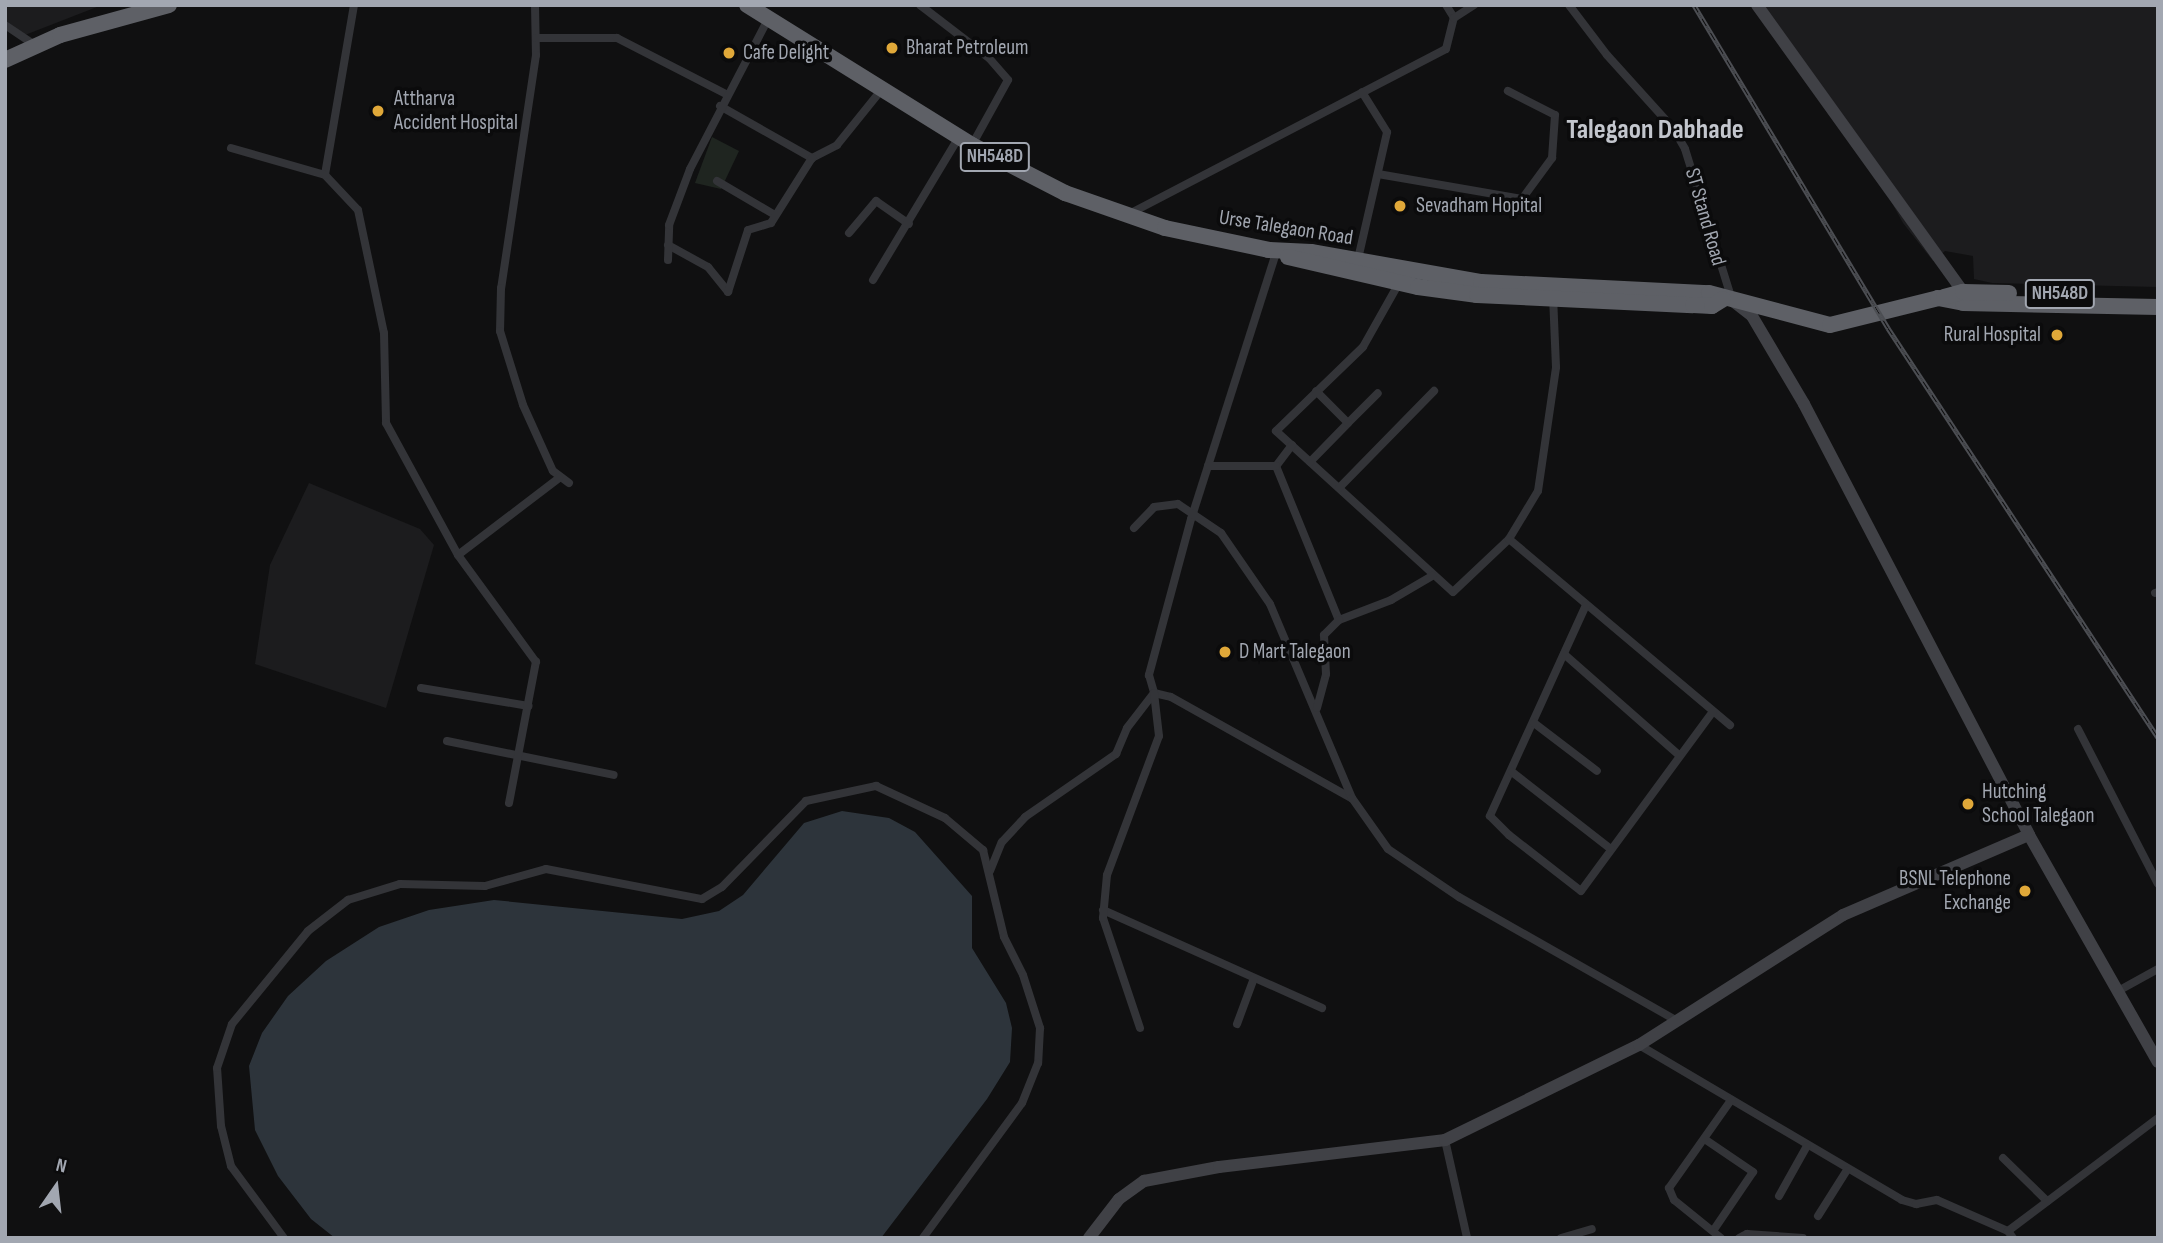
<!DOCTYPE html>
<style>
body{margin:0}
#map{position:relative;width:2163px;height:1243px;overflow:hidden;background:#101011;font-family:"Sofia Sans Condensed",sans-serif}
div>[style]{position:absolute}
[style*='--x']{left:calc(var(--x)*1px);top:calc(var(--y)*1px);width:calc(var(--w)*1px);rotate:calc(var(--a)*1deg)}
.built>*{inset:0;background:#1c1c1e}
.green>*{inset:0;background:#1f2520}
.water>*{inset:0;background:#2d343b}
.street>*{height:8px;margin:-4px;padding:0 4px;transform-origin:4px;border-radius:4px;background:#333438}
.secondary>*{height:12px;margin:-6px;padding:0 6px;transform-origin:6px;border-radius:6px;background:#404146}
.highway>*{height:16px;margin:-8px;padding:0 8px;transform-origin:8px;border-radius:8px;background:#5e6066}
.rail>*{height:5px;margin-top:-2.5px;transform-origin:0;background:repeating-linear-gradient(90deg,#0b0b0c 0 8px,#4c4e53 0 16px);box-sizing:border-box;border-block:2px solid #4c4e53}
.dots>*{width:19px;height:19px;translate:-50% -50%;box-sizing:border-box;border:4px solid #0b0b0c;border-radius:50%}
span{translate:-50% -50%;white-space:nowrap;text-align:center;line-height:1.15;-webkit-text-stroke:7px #0b0b0c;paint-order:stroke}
.shield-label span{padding:2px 5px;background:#0b0b0c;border:2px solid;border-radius:5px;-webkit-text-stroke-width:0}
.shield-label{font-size:19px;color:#a2a7b1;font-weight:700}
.poi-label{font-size:21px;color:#a2a7b1}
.left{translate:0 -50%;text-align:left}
.right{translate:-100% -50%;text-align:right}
.street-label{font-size:21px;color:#a2a7b1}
.district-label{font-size:28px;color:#c3c6cd;font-weight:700}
.frame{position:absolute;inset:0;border:7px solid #a2a7b1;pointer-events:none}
.north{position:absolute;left:21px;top:1152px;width:70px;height:70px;-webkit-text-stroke:5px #0b0b0c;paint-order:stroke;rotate:14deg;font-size:19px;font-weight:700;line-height:28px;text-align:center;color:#a2a7b1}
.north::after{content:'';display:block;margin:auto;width:24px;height:32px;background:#a2a7b1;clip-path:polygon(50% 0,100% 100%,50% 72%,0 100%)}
</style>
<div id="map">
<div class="built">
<i style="clip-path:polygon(5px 5px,102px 5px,25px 35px,5px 21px)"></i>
<i style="clip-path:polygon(1761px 5px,2158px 5px,2158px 287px,1992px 283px,1974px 279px,1973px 256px,1945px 251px,1933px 261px,1903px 223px,1849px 125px)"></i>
<i style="clip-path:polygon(309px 483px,420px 529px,434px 545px,386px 708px,255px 664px,270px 565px)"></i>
</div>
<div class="green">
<i style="clip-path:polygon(712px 137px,739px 151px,721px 189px,695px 183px)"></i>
</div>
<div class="water">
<i style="clip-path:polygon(842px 811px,889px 818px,915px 832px,972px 896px,972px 948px,1006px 1003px,1012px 1028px,1010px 1062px,987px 1099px,881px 1238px,335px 1238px,311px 1219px,278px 1176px,255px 1130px,249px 1066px,262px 1033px,288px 996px,326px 961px,379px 927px,429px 910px,494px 900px,682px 919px,719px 911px,743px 895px,804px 823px)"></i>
</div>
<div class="street">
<i style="--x:354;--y:5;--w:172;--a:99.7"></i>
<i style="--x:325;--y:175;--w:48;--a:46.7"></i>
<i style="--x:358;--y:210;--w:126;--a:78.1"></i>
<i style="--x:384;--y:333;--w:90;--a:88.7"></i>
<i style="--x:386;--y:423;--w:150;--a:61.4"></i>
<i style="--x:535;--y:5;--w:50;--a:88.9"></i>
<i style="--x:536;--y:55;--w:236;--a:98.5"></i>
<i style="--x:501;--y:288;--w:43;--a:91.3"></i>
<i style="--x:500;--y:331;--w:77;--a:72.7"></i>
<i style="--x:523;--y:405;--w:72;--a:65.6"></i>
<i style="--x:553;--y:471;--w:20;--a:37"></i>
<i style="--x:920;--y:5;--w:87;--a:37.5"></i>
<i style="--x:989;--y:58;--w:29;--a:49"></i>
<i style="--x:1008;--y:80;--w:74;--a:119"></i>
<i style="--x:1446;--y:5;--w:15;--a:58"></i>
<i style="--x:1569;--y:5;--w:63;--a:52.8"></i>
<i style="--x:1607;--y:55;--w:98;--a:47.9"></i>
<i style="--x:1673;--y:128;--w:24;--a:60"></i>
<i style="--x:1685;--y:149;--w:158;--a:72.7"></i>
<i style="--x:5;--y:25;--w:37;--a:34"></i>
<i style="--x:536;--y:38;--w:81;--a:0"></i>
<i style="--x:617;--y:38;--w:123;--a:27.2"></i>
<i style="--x:720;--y:106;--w:106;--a:29.5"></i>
<i style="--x:812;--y:158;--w:28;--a:-27"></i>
<i style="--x:837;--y:145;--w:72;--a:-51.2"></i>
<i style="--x:231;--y:148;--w:98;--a:16"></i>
<i style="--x:1378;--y:174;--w:146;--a:9.8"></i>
<i style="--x:1522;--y:199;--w:51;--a:-53.8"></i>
<i style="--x:1552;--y:158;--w:43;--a:-86"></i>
<i style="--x:1555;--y:115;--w:53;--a:-152.9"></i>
<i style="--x:717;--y:181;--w:67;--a:30.4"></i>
<i style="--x:1129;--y:214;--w:357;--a:-27.5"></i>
<i style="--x:1446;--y:49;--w:32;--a:-76"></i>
<i style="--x:1454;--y:18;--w:24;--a:-33"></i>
<i style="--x:849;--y:233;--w:42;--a:-49.8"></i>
<i style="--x:876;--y:201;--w:40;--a:34.9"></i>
<i style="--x:668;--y:245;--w:46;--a:28.8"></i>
<i style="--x:708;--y:267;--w:32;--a:51"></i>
<i style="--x:728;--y:292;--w:65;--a:-72.1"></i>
<i style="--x:748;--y:230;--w:24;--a:-17"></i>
<i style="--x:771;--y:223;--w:77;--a:-57.8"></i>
<i style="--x:1276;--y:253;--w:279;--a:107.7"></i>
<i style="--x:1191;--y:519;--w:162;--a:105.1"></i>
<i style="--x:1149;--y:675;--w:19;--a:74"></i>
<i style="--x:1154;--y:693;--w:17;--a:13"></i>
<i style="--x:1171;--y:697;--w:206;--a:29.3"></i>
<i style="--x:1358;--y:259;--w:130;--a:-77.1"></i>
<i style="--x:1387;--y:132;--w:47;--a:-122"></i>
<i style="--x:668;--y:260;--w:35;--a:-88"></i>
<i style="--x:669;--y:225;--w:60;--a:-69.4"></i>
<i style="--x:690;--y:169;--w:171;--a:-62.5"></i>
<i style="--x:873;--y:280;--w:167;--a:-59"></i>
<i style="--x:1399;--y:283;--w:73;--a:119.4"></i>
<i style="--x:1363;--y:347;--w:121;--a:136"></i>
<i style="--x:1276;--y:431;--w:239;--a:42.3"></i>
<i style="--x:1453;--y:592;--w:77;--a:-43.4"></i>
<i style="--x:1509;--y:539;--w:56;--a:-58.9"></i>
<i style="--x:1538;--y:491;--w:125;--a:-81.7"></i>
<i style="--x:1556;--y:367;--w:71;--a:-92.4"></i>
<i style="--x:1348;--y:423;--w:42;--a:-45"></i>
<i style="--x:1292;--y:445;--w:26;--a:127"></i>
<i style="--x:1276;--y:466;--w:166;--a:67.8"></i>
<i style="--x:1339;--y:620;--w:56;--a:-21"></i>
<i style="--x:1391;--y:600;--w:48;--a:-30.3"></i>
<i style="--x:1310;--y:462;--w:54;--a:-45.7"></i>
<i style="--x:1348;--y:423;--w:45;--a:-135"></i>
<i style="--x:1208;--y:466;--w:68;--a:0"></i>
<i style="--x:1339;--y:488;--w:136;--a:-45.6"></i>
<i style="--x:1134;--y:528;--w:29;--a:-46"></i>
<i style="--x:1154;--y:507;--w:24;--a:-7"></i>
<i style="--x:1178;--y:504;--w:52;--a:34"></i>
<i style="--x:1221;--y:533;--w:86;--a:55.4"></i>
<i style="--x:1270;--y:604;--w:211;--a:67.1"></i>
<i style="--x:1352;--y:798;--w:62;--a:54.8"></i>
<i style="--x:1388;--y:849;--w:86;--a:34.1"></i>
<i style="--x:1459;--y:897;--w:251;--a:29.6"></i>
<i style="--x:1509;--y:539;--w:289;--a:40.1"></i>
<i style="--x:2155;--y:593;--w:3;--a:-18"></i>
<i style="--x:1586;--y:605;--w:232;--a:114.5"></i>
<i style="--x:1490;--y:816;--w:27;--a:45"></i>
<i style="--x:1509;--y:835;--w:91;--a:37.9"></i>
<i style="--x:1581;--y:891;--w:223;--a:-53.7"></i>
<i style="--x:1564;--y:654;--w:154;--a:41.3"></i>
<i style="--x:421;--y:688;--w:109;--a:9.5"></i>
<i style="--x:1317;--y:708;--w:35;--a:-75"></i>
<i style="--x:1326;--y:674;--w:39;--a:-93"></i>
<i style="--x:1324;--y:635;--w:21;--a:-45"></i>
<i style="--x:1534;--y:723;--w:79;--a:37.3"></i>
<i style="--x:2078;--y:729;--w:174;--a:62.7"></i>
<i style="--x:447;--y:741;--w:170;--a:11.5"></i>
<i style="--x:1512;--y:772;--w:125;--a:37.9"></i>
<i style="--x:509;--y:803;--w:144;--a:-79.2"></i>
<i style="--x:536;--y:662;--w:132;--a:-126.1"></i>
<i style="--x:458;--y:555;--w:127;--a:-37.3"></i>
<i style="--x:990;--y:871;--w:31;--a:-68"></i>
<i style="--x:1002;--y:842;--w:34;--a:-47"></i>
<i style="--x:1025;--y:817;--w:111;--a:-34.7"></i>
<i style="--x:1116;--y:754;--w:28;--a:-67"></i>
<i style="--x:1127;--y:728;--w:44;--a:-52.4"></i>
<i style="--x:1103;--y:910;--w:240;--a:24.1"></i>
<i style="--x:2118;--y:991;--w:46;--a:-28.8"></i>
<i style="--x:1237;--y:1024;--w:49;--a:-69.7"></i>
<i style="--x:1140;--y:1028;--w:116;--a:-108.6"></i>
<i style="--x:1103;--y:918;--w:43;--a:-84.7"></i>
<i style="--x:1107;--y:875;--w:148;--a:-69.5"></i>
<i style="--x:1159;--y:736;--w:43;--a:-96.6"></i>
<i style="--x:1639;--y:1045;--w:305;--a:30.5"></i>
<i style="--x:1902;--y:1200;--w:15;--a:16"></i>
<i style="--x:1916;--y:1204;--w:21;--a:-11"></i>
<i style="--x:1937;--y:1200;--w:77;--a:23.6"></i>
<i style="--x:2008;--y:1231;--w:9;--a:54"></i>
<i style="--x:1445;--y:1140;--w:100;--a:77.3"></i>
<i style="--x:1706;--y:1140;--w:57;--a:34.2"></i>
<i style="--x:1753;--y:1172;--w:71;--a:124.1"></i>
<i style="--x:2003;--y:1158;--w:62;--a:44.3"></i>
<i style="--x:1779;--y:1196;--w:57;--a:-60.8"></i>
<i style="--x:1818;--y:1216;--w:54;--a:-57.8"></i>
<i style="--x:2008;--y:1231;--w:188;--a:-37"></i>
<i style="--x:284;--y:1238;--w:89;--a:-126.4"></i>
<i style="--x:231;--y:1166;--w:41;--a:-104"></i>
<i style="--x:221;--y:1126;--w:58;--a:-93.9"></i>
<i style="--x:217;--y:1068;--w:46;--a:-71.2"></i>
<i style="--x:232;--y:1024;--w:120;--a:-50.7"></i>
<i style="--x:308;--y:931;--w:51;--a:-37.8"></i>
<i style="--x:348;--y:900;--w:54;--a:-17.1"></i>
<i style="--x:400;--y:884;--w:85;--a:1.3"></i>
<i style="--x:485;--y:886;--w:63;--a:-15.6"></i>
<i style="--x:546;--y:869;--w:159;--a:10.9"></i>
<i style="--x:702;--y:899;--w:23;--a:-31"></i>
<i style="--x:722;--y:887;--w:120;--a:-45.7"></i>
<i style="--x:806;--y:801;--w:72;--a:-12.1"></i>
<i style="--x:876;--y:786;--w:76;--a:24.9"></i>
<i style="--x:945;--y:818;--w:50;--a:40.1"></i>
<i style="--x:983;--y:850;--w:89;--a:76.4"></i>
<i style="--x:1004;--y:937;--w:42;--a:63.4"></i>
<i style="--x:1023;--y:975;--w:56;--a:72.2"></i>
<i style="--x:1040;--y:1028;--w:35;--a:93"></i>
<i style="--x:1038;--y:1063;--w:43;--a:111.8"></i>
<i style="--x:1022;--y:1103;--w:167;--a:126.3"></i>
<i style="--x:1561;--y:1238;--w:32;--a:-16"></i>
<i style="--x:1721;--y:1238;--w:60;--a:-141"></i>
<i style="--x:1674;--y:1200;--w:13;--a:-113"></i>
<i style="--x:1669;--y:1188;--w:108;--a:-54.8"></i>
<i style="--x:1739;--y:1238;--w:9;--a:-27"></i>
<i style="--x:1747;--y:1234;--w:56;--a:4.1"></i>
</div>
<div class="secondary">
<i style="--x:1757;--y:5;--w:353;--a:54.3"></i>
<i style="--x:1733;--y:301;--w:24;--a:38"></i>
<i style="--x:1752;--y:316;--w:102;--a:59.4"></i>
<i style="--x:1804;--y:404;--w:486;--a:62.4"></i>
<i style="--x:2029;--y:835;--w:261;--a:60.4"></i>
<i style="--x:1089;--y:1238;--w:49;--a:-52.4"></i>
<i style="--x:1119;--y:1199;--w:31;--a:-36"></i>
<i style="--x:1144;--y:1181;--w:76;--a:-10.6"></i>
<i style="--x:1219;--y:1167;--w:228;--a:-6.8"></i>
<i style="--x:1445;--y:1140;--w:216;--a:-26.1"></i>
<i style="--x:1639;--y:1045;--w:242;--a:-32.5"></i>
<i style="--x:1843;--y:915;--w:202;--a:-23.3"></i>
</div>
<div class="highway">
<i style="--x:747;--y:5;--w:265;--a:31.9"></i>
<i style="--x:972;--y:145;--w:105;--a:27.3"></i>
<i style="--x:1065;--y:193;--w:106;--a:19.3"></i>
<i style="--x:1165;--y:228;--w:106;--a:11.9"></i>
<i style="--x:1269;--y:250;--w:42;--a:2.7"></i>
<i style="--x:1311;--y:252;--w:173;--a:10"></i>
<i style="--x:1481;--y:282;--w:228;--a:2.8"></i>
<i style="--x:1709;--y:293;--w:125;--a:14.8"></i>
<i style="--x:1830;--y:325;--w:111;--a:-14"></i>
<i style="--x:1938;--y:298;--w:25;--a:11"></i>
<i style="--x:1963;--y:303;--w:195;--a:1.2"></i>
<i style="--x:5;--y:60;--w:60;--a:-24.4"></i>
<i style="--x:60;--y:35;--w:113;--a:-15.4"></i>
<i style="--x:1288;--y:257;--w:133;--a:13"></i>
<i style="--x:1418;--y:287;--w:60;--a:7.7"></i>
<i style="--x:1477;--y:295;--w:216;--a:2.7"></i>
<i style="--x:1693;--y:305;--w:19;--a:3"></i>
<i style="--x:1712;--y:306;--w:13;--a:-32"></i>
<i style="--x:1944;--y:297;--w:20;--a:-15"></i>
<i style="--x:1963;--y:292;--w:46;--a:1.2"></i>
</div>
<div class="rail">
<i style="--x:1694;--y:5;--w:377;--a:59"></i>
<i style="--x:1888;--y:328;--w:490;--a:56.6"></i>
</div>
<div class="dots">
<i style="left:892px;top:48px;background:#e0a839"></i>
<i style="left:729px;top:53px;background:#e0a839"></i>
<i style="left:378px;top:111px;background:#e0a839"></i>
<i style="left:1400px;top:206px;background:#e0a839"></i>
<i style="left:2057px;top:335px;background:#e0a839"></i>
<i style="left:1225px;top:652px;background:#e0a839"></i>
<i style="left:1968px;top:804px;background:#e0a839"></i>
<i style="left:2025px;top:891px;background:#e0a839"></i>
</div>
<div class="shield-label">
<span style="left:995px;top:157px">NH548D</span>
<span style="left:2060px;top:294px">NH548D</span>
</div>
<div class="poi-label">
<span class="left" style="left:906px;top:48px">Bharat Petroleum</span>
<span class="left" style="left:743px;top:53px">Cafe Delight</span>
<span class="left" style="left:394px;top:111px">Attharva<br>Accident Hospital</span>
<span class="left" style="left:1416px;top:206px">Sevadham Hopital</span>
<span class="right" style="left:2041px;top:335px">Rural Hospital</span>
<span class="left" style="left:1239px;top:652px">D Mart Talegaon</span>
<span class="left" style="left:1982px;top:804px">Hutching<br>School Talegaon</span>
<span class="right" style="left:2011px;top:891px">BSNL Telephone<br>Exchange</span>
</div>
<div class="street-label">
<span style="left:1705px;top:217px;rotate:74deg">ST Stand Road</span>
<span style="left:1286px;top:228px;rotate:9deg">Urse Talegaon Road</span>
</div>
<div class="district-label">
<span style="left:1655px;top:130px">Talegaon Dabhade</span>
</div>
<div class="frame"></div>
<div class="north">N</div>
</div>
